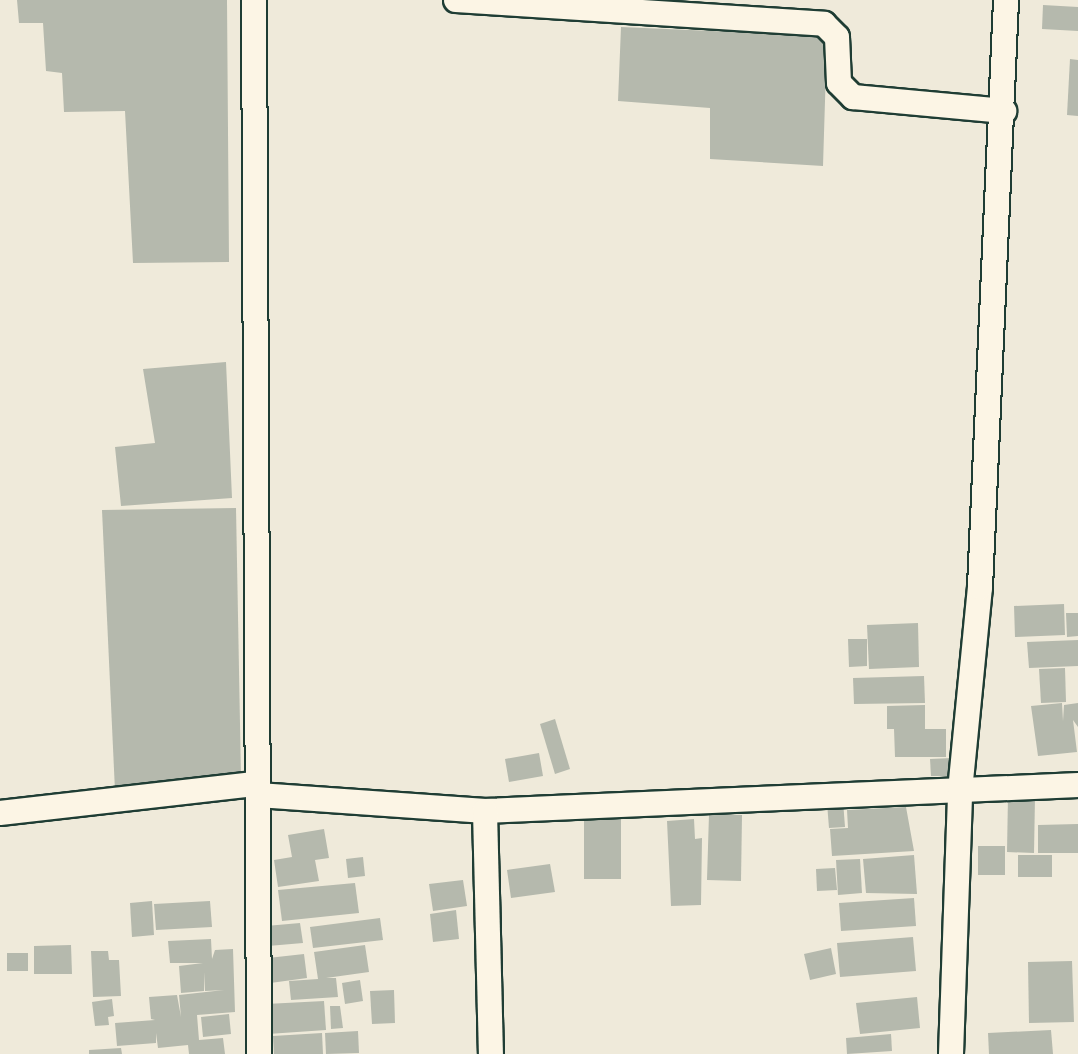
<!DOCTYPE html>
<style>
body{margin:0}
#map{position:relative;width:1078px;height:1054px;overflow:hidden;background:#efeada;font-family:"Indie Flower",sans-serif}
div>[style]{position:absolute}
[style*='--x']{left:calc(var(--x)*1px);top:calc(var(--y)*1px);width:calc(var(--w)*1px);rotate:calc(var(--a)*1deg)}
.building>*{inset:0;background:#b5b9ad}
.roads{filter:drop-shadow(2px 0 #1f3d34) drop-shadow(-2px 0 #1f3d34) drop-shadow(0 2px #1f3d34) drop-shadow(0 -2px #1f3d34)}
.minor>*{height:24px;margin:-12px;padding:0 12px;transform-origin:12px;border-radius:12px;background:#fcf5e5}
span{translate:-50% -50%;white-space:nowrap;text-align:center;line-height:1.15;-webkit-text-stroke:5px #fcf5e5;paint-order:stroke}
</style>
<div id="map">
<div class="building">
<i style="clip-path:polygon(17px 0,227px 0,229px 262px,133px 263px,125px 111px,64px 112px,62px 73px,46px 71px,43px 23px,19px 23px)"></i>
<i style="clip-path:polygon(1043px 5px,1078px 7px,1078px 31px,1042px 29px)"></i>
<i style="clip-path:polygon(621px 27px,827px 36px,823px 166px,710px 159px,710px 108px,618px 101px)"></i>
<i style="clip-path:polygon(1070px 59px,1078px 60px,1078px 116px,1067px 115px)"></i>
<i style="clip-path:polygon(226px 362px,232px 498px,121px 506px,115px 447px,155px 443px,143px 369px)"></i>
<i style="clip-path:polygon(236px 508px,241px 778px,115px 791px,102px 510px)"></i>
<i style="clip-path:polygon(1064px 604px,1065px 635px,1015px 637px,1014px 606px)"></i>
<i style="clip-path:polygon(1066px 613px,1078px 613px,1078px 636px,1067px 637px)"></i>
<i style="clip-path:polygon(918px 623px,919px 667px,869px 669px,867px 625px)"></i>
<i style="clip-path:polygon(848px 639px,867px 639px,867px 666px,849px 667px)"></i>
<i style="clip-path:polygon(1078px 640px,1078px 666px,1029px 668px,1027px 642px)"></i>
<i style="clip-path:polygon(1065px 668px,1066px 702px,1041px 703px,1039px 669px)"></i>
<i style="clip-path:polygon(924px 676px,925px 703px,854px 704px,853px 678px)"></i>
<i style="clip-path:polygon(1062px 703px,1063px 721px,1064px 705px,1078px 703px,1078px 727px,1073px 720px,1077px 752px,1038px 756px,1031px 706px)"></i>
<i style="clip-path:polygon(925px 705px,925px 729px,946px 729px,946px 757px,895px 757px,894px 729px,887px 729px,887px 706px)"></i>
<i style="clip-path:polygon(555px 719px,570px 769px,555px 774px,540px 724px)"></i>
<i style="clip-path:polygon(539px 753px,543px 776px,509px 782px,505px 759px)"></i>
<i style="clip-path:polygon(952px 758px,952px 776px,931px 776px,930px 759px)"></i>
<i style="clip-path:polygon(1008px 796px,1035px 797px,1034px 853px,1007px 852px)"></i>
<i style="clip-path:polygon(843px 801px,845px 827px,829px 828px,827px 803px)"></i>
<i style="clip-path:polygon(906px 807px,914px 851px,832px 856px,830px 829px,848px 828px,847px 810px)"></i>
<i style="clip-path:polygon(709px 814px,742px 815px,741px 881px,707px 880px)"></i>
<i style="clip-path:polygon(584px 815px,621px 815px,621px 879px,584px 879px)"></i>
<i style="clip-path:polygon(694px 819px,695px 839px,702px 838px,701px 905px,671px 906px,667px 821px)"></i>
<i style="clip-path:polygon(1078px 824px,1078px 853px,1038px 853px,1038px 825px)"></i>
<i style="clip-path:polygon(324px 829px,329px 858px,315px 860px,319px 881px,278px 887px,274px 860px,292px 857px,288px 835px)"></i>
<i style="clip-path:polygon(978px 846px,1005px 846px,1005px 875px,978px 875px)"></i>
<i style="clip-path:polygon(914px 855px,917px 894px,866px 893px,863px 859px)"></i>
<i style="clip-path:polygon(1018px 855px,1052px 855px,1052px 877px,1018px 877px)"></i>
<i style="clip-path:polygon(363px 857px,365px 876px,348px 878px,346px 859px)"></i>
<i style="clip-path:polygon(860px 859px,862px 893px,838px 895px,836px 860px)"></i>
<i style="clip-path:polygon(550px 864px,555px 892px,511px 898px,507px 870px)"></i>
<i style="clip-path:polygon(835px 868px,837px 890px,817px 891px,816px 869px)"></i>
<i style="clip-path:polygon(463px 880px,467px 906px,433px 911px,429px 884px)"></i>
<i style="clip-path:polygon(355px 883px,359px 913px,282px 921px,278px 890px)"></i>
<i style="clip-path:polygon(914px 898px,916px 926px,841px 931px,839px 903px)"></i>
<i style="clip-path:polygon(152px 901px,154px 935px,132px 937px,130px 903px)"></i>
<i style="clip-path:polygon(210px 901px,212px 927px,156px 930px,154px 904px)"></i>
<i style="clip-path:polygon(456px 910px,459px 939px,433px 942px,430px 914px)"></i>
<i style="clip-path:polygon(380px 918px,383px 940px,313px 948px,310px 927px)"></i>
<i style="clip-path:polygon(300px 923px,303px 943px,268px 946px,266px 926px)"></i>
<i style="clip-path:polygon(913px 937px,916px 971px,840px 977px,837px 943px)"></i>
<i style="clip-path:polygon(211px 939px,212px 959px,215px 950px,233px 949px,235px 1012px,197px 1015px,199px 1040px,223px 1038px,225px 1054px,189px 1054px,188px 1045px,158px 1048px,156px 1033px,156px 1043px,117px 1046px,115px 1023px,155px 1020px,151px 1019px,149px 997px,177px 995px,181px 1017px,179px 995px,224px 990px,205px 991px,204px 972px,204px 991px,181px 993px,179px 966px,203px 963px,170px 963px,168px 941px)"></i>
<i style="clip-path:polygon(71px 945px,72px 974px,34px 974px,34px 946px)"></i>
<i style="clip-path:polygon(365px 945px,369px 972px,326px 978px,336px 978px,338px 997px,291px 1000px,289px 981px,318px 979px,314px 952px)"></i>
<i style="clip-path:polygon(831px 948px,836px 974px,810px 980px,804px 954px)"></i>
<i style="clip-path:polygon(91px 951px,108px 951px,109px 960px,119px 960px,121px 996px,93px 997px)"></i>
<i style="clip-path:polygon(7px 953px,28px 953px,28px 971px,7px 971px)"></i>
<i style="clip-path:polygon(304px 954px,307px 978px,263px 984px,259px 959px)"></i>
<i style="clip-path:polygon(1072px 961px,1074px 1022px,1029px 1023px,1028px 962px)"></i>
<i style="clip-path:polygon(360px 980px,363px 1001px,345px 1004px,342px 983px)"></i>
<i style="clip-path:polygon(394px 990px,395px 1023px,372px 1024px,370px 991px)"></i>
<i style="clip-path:polygon(917px 997px,920px 1028px,860px 1034px,856px 1003px)"></i>
<i style="clip-path:polygon(112px 999px,114px 1016px,108px 1017px,109px 1025px,95px 1026px,92px 1002px)"></i>
<i style="clip-path:polygon(324px 1001px,326px 1030px,268px 1034px,266px 1004px)"></i>
<i style="clip-path:polygon(330px 1006px,340px 1006px,343px 1028px,331px 1029px)"></i>
<i style="clip-path:polygon(229px 1014px,231px 1034px,203px 1037px,201px 1017px)"></i>
<i style="clip-path:polygon(1051px 1030px,1053px 1054px,989px 1054px,988px 1033px)"></i>
<i style="clip-path:polygon(358px 1031px,359px 1053px,326px 1054px,325px 1033px)"></i>
<i style="clip-path:polygon(322px 1033px,323px 1054px,274px 1054px,273px 1036px)"></i>
<i style="clip-path:polygon(891px 1034px,892px 1051px,847px 1054px,846px 1038px)"></i>
<i style="clip-path:polygon(121px 1048px,122px 1054px,89px 1054px,89px 1050px)"></i>
</div>
<div class="roads">
<div class="minor">
<i style="--x:254;--y:0;--w:1054;--a:89.73"></i>
<i style="--x:456;--y:0;--w:369;--a:3.7"></i>
<i style="--x:824;--y:24;--w:18;--a:45"></i>
<i style="--x:837;--y:37;--w:46;--a:87.5"></i>
<i style="--x:839;--y:83;--w:20;--a:45"></i>
<i style="--x:853;--y:97;--w:152;--a:5.3"></i>
<i style="--x:258;--y:795;--w:228;--a:4"></i>
<i style="--x:485;--y:811;--w:594;--a:-2.51"></i>
<i style="--x:485;--y:811;--w:243;--a:88.6"></i>
<i style="--x:0;--y:813;--w:258;--a:-6.5"></i>
<i style="--x:951;--y:1054;--w:263;--a:-88"></i>
<i style="--x:960;--y:791;--w:205;--a:-84.4"></i>
<i style="--x:980;--y:587;--w:588;--a:-87.46"></i>
</div>
</div>
</div>
